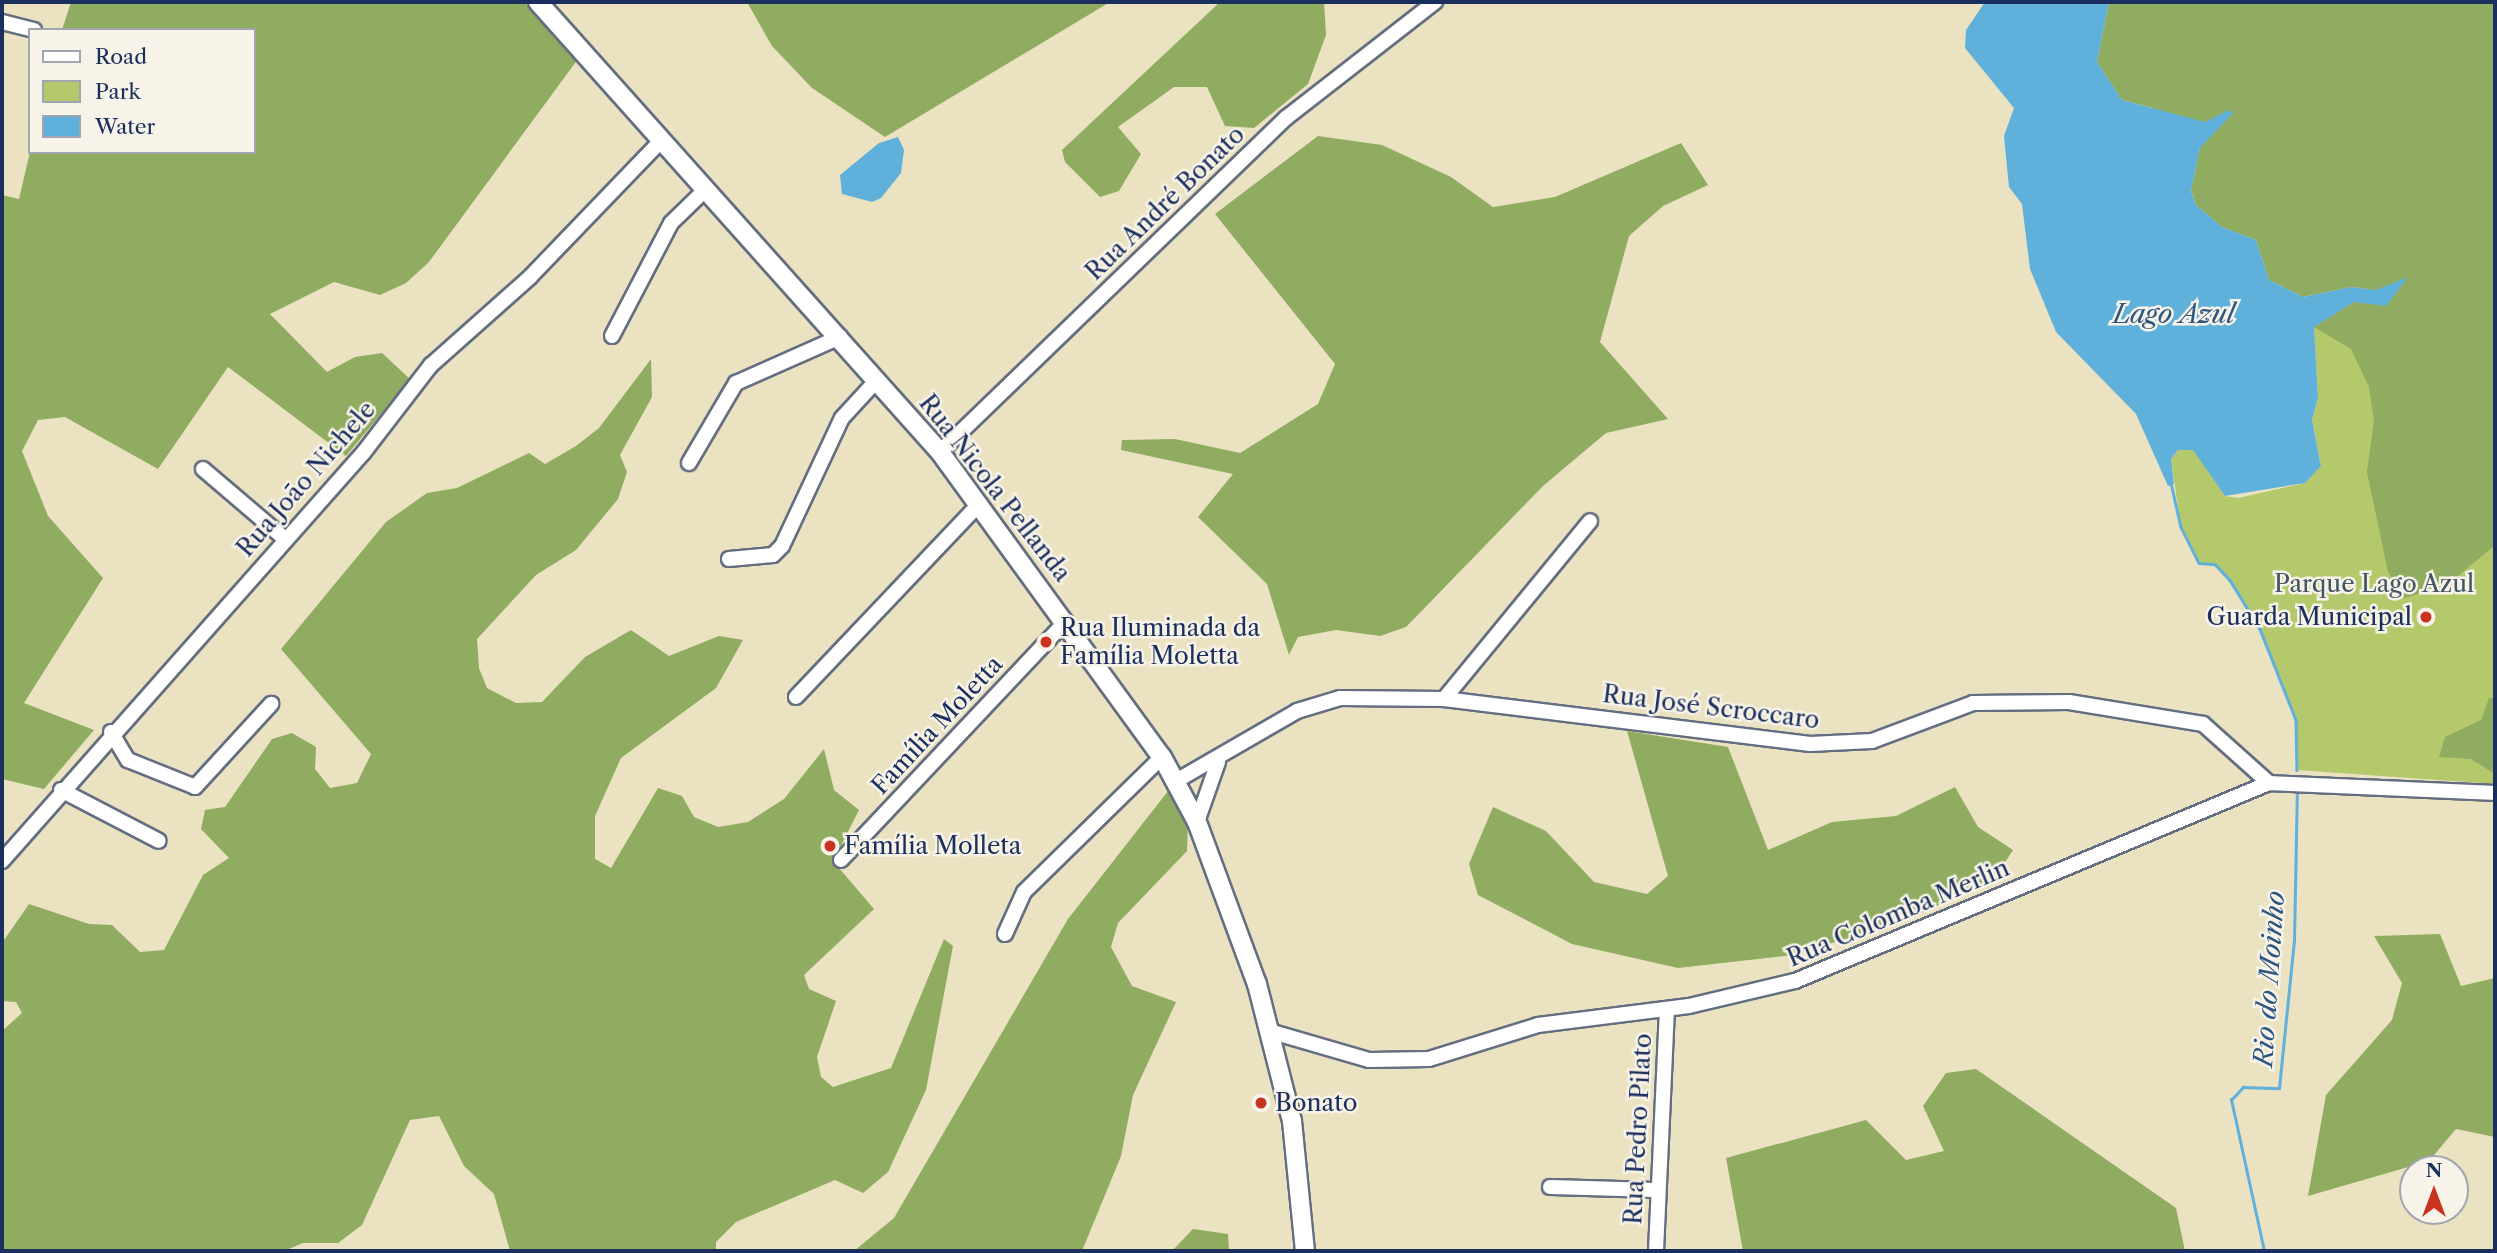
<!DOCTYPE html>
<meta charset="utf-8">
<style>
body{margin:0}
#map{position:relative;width:2497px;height:1253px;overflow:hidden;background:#ebe2c1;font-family:"Libre Caslon Text",serif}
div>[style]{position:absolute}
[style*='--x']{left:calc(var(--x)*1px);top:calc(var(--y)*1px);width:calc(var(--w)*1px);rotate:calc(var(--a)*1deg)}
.green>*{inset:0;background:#b4c86c}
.forest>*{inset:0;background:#8fac60}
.water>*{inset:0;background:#5fb0da}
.stream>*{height:2.5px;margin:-1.25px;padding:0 1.25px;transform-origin:1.25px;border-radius:1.25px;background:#5fb0da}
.roads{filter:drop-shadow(2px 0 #646e81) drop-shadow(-2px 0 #646e81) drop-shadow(0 2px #646e81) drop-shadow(0 -2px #646e81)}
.minor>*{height:14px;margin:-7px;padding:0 7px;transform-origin:7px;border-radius:7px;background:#fff}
.major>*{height:18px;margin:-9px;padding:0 9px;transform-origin:9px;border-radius:9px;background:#fff}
.dots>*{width:19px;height:19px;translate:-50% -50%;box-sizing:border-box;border:4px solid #f7f3e8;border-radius:50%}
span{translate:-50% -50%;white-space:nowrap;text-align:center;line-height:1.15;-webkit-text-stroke:5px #f7f3e8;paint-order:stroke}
.street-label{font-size:24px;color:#1b2f5e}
.park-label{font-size:24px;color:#415562}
.poi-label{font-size:24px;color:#1b2f5e}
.right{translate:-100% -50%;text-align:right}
.left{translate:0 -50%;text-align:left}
.water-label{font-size:26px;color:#2f5683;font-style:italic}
.frame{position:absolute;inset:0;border:4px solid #1b2f5e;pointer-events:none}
.legend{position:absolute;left:28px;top:28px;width:228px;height:126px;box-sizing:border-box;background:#f7f3e8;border:2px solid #9fa5b1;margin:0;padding:9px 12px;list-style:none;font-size:21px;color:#1b2f5e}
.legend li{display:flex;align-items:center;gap:14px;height:35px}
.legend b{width:35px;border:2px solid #9fa5b1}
.north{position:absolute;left:2399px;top:1155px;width:70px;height:70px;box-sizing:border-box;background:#f7f3e8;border:2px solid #9fa5b1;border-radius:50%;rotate:0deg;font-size:19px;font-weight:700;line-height:28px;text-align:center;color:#1b2f5e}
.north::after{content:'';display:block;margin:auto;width:24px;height:32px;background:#c8321e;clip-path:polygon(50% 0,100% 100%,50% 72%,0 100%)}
</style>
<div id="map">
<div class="green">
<i style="clip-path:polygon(2495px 116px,2495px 784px,2297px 770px,2296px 719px,2260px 629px,2230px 580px,2215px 564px,2199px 563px,2181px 527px,2171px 459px,2178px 450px,2194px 450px,2225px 496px,2238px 498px,2305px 483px,2314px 473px,2321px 465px,2312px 420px,2318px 398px,2314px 327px,2354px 302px)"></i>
</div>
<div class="forest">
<i style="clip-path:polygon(71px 2px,524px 2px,578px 59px,429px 262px,406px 283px,380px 295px,334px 282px,270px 314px,327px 372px,355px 357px,382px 353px,410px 379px,346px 456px,228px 367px,158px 469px,65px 417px,38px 420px,22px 451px,48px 516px,103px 578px,24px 703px,94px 730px,44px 789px,2px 779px,2px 195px,19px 199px,30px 152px,254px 152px,254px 30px,62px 30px)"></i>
<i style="clip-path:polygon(747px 2px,1110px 2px,885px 137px,812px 88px,772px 46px)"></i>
<i style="clip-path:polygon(1220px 2px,1324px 2px,1326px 35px,1308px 84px,1254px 128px,1225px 126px,1207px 87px,1174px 87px,1118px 127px,1141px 154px,1119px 191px,1100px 197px,1065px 162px,1062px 150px)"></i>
<i style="clip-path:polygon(2109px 2px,2495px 2px,2495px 545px,2446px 586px,2404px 598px,2388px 572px,2367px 472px,2374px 421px,2369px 387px,2351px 349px,2314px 327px,2354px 302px,2386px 306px,2407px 278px,2376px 290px,2351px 287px,2303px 297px,2269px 280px,2256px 240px,2222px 227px,2196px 205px,2191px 190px,2200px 148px,2153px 108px,2122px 100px,2097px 62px)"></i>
<i style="clip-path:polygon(1318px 136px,1382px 145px,1451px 177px,1493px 207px,1555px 197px,1681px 143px,1708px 185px,1663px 206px,1629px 236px,1600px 342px,1668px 419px,1606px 433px,1543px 486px,1406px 627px,1380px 636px,1336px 630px,1298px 637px,1289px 655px,1267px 584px,1198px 517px,1233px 474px,1121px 450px,1122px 440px,1175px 439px,1240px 453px,1318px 404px,1335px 364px,1215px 214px)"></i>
<i style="clip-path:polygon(651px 359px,652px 397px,620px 455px,627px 472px,618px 499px,576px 550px,536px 575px,477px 639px,479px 668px,487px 688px,516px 703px,542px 702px,585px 657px,631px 630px,669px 656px,719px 636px,743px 640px,716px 688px,621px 758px,595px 816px,595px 859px,611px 868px,658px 788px,682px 796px,694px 817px,718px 827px,748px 822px,784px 799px,824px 749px,834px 790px,859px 810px,833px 861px,874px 909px,804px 975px,809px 989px,836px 1001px,817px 1057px,821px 1077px,833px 1087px,891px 1068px,944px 939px,953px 946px,926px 1090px,888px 1172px,863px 1193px,835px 1180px,736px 1222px,716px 1242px,716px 1251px,510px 1251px,494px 1194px,464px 1166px,439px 1116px,410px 1120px,362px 1225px,338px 1243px,303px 1243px,284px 1251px,2px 1251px,2px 1031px,22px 1013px,16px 1002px,2px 1001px,2px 943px,29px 904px,89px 924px,112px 925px,140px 952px,164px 950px,203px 875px,229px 858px,201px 829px,205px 810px,225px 807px,272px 739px,292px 733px,316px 747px,315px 769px,330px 788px,357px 783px,371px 754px,281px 649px,386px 522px,427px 493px,457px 488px,529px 453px,545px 464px,576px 446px,599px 428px)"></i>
<i style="clip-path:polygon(2489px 698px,2495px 698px,2495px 774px,2471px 759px,2439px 757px,2445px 737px,2481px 720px)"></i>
<i style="clip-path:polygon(1627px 731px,1728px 747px,1768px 850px,1832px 822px,1896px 816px,1955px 787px,1978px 827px,2013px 850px,1992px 882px,1897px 923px,1793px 955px,1678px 968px,1572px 944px,1478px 895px,1469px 864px,1493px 807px,1546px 831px,1594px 882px,1647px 894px,1668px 876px)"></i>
<i style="clip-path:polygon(1172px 786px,1188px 818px,1187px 851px,1118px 923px,1111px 947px,1132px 986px,1176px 1002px,1133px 1095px,1121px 1156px,1082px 1251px,854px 1251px,894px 1218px,1068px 919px)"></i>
<i style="clip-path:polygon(2440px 934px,2461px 986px,2495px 978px,2495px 1137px,2456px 1129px,2429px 1161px,2308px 1196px,2326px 1095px,2392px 1020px,2402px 983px,2374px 936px)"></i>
<i style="clip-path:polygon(1976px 1069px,2176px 1208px,2185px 1251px,1743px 1251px,1726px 1158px,1866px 1120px,1906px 1160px,1944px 1151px,1923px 1106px,1946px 1073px)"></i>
<i style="clip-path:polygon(1193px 1229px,1228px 1234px,1229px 1251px,1172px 1251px)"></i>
</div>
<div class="water">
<i style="clip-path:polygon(1985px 2px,2109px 2px,2097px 62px,2122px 100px,2205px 122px,2229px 110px,2233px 113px,2200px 148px,2191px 191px,2196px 205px,2222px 227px,2256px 240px,2269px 280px,2303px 297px,2351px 287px,2376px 290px,2408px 277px,2386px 306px,2354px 302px,2314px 327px,2318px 398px,2312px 420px,2321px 466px,2305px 483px,2225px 496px,2193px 450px,2178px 450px,2171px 459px,2174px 484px,2168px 486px,2136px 414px,2056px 332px,2030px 269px,2022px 204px,2009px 187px,2004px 136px,2014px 108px,1965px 48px,1966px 30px)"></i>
<i style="clip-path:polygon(898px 137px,904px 150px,901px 173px,881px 198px,872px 202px,842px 194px,840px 175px,879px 143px)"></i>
</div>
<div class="stream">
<i style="--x:2171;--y:483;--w:45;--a:77.2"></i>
<i style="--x:2181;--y:527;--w:40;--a:63.4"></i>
<i style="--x:2199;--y:563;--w:16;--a:4"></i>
<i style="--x:2215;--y:564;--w:22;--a:47"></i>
<i style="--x:2230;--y:580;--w:57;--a:58.5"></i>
<i style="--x:2260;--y:629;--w:98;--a:68.4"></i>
<i style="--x:2296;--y:720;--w:50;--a:88.9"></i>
<i style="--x:2264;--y:1251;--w:155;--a:-102.3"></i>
<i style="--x:2231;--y:1100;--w:18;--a:-47"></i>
<i style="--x:2243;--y:1087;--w:36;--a:2"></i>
<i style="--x:2279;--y:1088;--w:148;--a:-84.2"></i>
<i style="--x:2294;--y:941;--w:150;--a:-88.9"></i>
</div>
<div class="roads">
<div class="minor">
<i style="--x:2;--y:22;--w:33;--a:14"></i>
<i style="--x:612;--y:336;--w:127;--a:-62.4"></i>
<i style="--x:671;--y:223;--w:46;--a:-44.1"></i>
<i style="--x:940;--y:452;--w:481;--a:-44"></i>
<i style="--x:1286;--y:118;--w:189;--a:-37.9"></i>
<i style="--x:689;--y:463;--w:93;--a:-59.6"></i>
<i style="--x:736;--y:383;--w:114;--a:-23.9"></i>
<i style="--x:203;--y:469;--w:108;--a:40.5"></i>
<i style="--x:729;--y:559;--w:44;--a:-5.2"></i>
<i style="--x:773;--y:555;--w:13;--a:-45"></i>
<i style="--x:782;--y:546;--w:141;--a:-64.9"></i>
<i style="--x:842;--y:418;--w:52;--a:-47.4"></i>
<i style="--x:796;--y:697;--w:267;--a:-46.5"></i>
<i style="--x:1444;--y:699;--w:230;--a:-50.6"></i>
<i style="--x:111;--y:732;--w:33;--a:59"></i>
<i style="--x:128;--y:760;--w:72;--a:21.9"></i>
<i style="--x:195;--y:787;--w:113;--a:-47.5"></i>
<i style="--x:1176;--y:781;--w:140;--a:-30"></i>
<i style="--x:1297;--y:711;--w:45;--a:-16.8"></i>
<i style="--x:1340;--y:698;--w:104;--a:0.6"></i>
<i style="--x:1444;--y:699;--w:369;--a:7"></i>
<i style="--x:1810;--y:744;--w:62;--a:-2.8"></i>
<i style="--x:1872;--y:741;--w:108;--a:-20.6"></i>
<i style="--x:1973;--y:703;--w:96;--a:-0.6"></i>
<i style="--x:2069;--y:702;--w:136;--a:9.3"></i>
<i style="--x:2203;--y:724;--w:89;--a:41.8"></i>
<i style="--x:61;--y:790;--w:110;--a:27.5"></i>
<i style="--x:1197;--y:822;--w:64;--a:-70.7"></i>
<i style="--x:841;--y:860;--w:328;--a:-46.7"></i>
<i style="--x:2;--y:861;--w:546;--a:-48.49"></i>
<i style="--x:364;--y:452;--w:110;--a:-52.4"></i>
<i style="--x:431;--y:365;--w:132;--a:-41.6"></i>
<i style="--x:530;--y:277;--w:186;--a:-46.1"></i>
<i style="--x:1005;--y:934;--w:46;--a:-65.7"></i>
<i style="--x:1024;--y:892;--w:193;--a:-44.4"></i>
<i style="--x:1269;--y:1031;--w:104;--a:16.2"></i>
<i style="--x:1369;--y:1060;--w:60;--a:-1"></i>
<i style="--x:1429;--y:1059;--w:114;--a:-17.3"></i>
<i style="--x:1538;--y:1025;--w:152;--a:-7.2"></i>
<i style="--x:1689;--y:1006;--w:109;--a:-13.3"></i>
<i style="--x:1795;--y:981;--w:514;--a:-22.67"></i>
<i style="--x:2269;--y:783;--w:226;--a:2.5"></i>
<i style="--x:1550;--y:1187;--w:106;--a:1.6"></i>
<i style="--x:1656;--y:1251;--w:242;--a:-87.4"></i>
</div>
<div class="major">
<i style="--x:538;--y:2;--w:603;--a:48.22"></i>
<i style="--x:940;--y:452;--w:377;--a:54"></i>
<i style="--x:1162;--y:757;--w:74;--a:61.7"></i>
<i style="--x:1197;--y:822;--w:173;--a:69.7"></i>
<i style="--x:1257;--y:984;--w:141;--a:75.7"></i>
<i style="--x:1292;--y:1121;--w:131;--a:84.3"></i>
</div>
</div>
<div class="dots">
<i style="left:2426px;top:617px;background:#c8321e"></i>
<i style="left:1046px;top:642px;background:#c8321e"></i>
<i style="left:830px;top:846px;background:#c8321e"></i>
<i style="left:1261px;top:1103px;background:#c8321e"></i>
</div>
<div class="street-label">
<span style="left:1165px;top:203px;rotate:-44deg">Rua André Bonato</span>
<span style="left:306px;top:479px;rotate:-49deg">Rua João Nichele</span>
<span style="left:995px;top:488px;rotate:52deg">Rua Nicola Pellanda</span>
<span style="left:1711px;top:707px;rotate:7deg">Rua José Scroccaro</span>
<span style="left:937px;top:725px;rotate:-47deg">Família Moletta</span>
<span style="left:1898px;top:913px;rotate:-23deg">Rua Colomba Merlin</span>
<span style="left:1638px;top:1129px;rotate:-87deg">Rua Pedro Pilato</span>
</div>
<div class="park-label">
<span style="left:2374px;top:584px">Parque Lago Azul</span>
</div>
<div class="poi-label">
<span class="right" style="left:2412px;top:617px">Guarda Municipal</span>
<span class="left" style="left:1060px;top:642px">Rua Iluminada da<br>Família Moletta</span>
<span class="left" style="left:844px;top:846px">Família Molleta</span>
<span class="left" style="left:1275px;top:1103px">Bonato</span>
</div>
<div class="water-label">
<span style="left:2174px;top:315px">Lago Azul</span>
<span style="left:2270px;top:979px;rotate:-86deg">Rio do Moinho</span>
</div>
<div class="frame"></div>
<ul class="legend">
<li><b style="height:9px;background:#fff"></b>Road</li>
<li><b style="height:19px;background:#b4c86c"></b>Park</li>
<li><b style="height:19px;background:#5fb0da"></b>Water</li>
</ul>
<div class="north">N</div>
</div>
